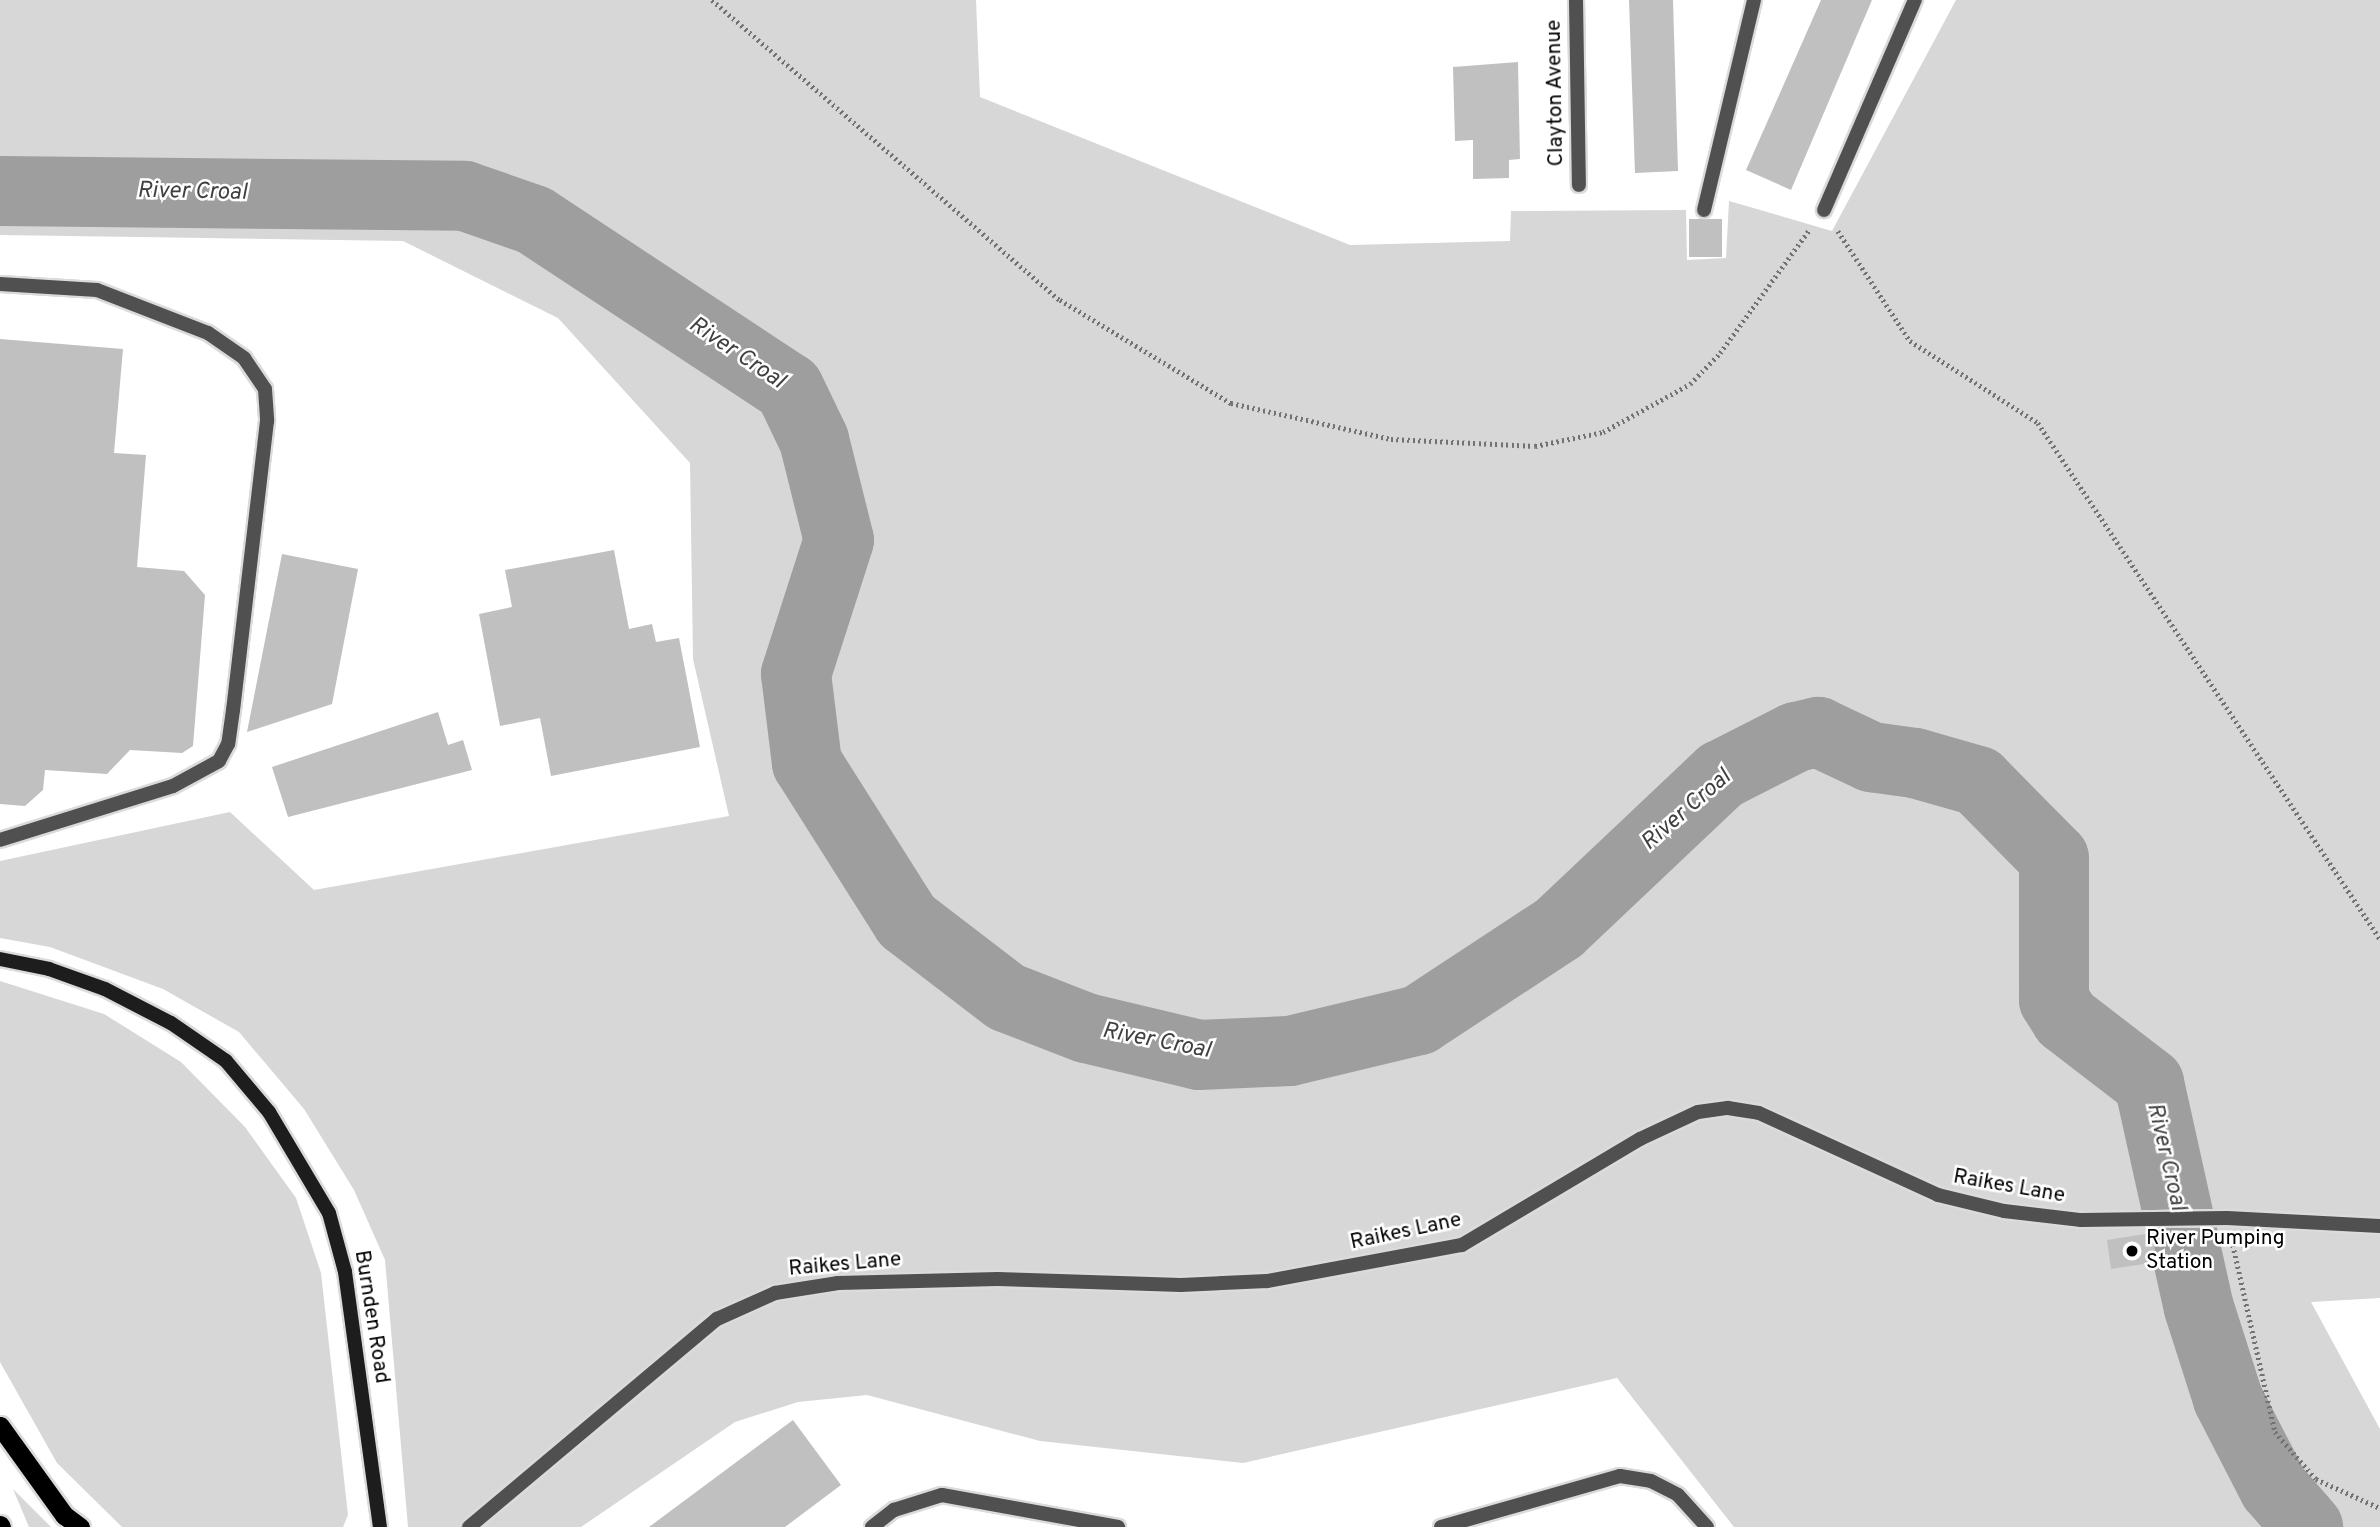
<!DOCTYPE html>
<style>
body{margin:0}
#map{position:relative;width:2380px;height:1527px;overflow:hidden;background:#fff;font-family:Overpass,sans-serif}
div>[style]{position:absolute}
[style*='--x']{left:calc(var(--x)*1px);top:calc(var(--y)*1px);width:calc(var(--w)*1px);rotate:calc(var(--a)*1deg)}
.green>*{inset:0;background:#d7d7d7}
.river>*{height:70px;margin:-35px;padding:0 35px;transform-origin:35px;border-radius:35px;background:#9e9e9e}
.building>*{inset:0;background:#c0c0c0}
.path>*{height:4.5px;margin-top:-2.25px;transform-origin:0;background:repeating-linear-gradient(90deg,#727272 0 2px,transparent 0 5.5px)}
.roads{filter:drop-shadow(2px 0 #dbdbdb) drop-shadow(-2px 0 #dbdbdb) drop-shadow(0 2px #dbdbdb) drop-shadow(0 -2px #dbdbdb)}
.service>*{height:14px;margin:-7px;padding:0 7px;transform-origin:7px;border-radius:7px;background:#505050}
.minor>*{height:14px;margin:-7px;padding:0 7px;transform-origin:7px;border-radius:7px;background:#505050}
.secondary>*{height:14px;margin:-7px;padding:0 7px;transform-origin:7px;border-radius:7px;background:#1d1d1d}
.trunk>*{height:19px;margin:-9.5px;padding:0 9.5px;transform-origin:9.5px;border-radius:9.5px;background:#000}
.dots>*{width:19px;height:19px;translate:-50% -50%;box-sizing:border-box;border:4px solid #fff;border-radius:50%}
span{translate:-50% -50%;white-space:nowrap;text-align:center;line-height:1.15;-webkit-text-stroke:5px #fff;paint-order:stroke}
.street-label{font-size:21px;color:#000}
.poi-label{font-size:21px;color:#000}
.left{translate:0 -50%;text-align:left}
.water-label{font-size:23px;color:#3f3f3f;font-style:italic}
</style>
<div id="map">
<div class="green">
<i style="clip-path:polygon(0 0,976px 0,980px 97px,1350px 245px,1510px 241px,1511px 211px,1686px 210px,1687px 260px,1726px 258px,1729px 201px,1832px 231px,1956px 0,2380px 0,2380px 1298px,2311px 1302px,2380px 1429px,2380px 1527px,1734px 1527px,1617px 1378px,1243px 1463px,1040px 1441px,867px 1395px,798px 1402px,735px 1422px,581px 1527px,408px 1527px,385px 1260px,354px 1190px,304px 1109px,239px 1032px,163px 989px,50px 947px,0 938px,0 861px,230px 812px,314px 890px,729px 816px,693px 659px,690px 463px,558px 318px,403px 241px,0 235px)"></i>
<i style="clip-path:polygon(0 981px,104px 1014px,181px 1062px,245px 1127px,296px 1198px,321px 1273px,348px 1515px,343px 1527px,122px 1527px,57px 1463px,0 1362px)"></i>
<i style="clip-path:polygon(13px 1489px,51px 1527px,29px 1527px)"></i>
</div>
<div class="river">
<i style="--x:0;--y:191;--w:465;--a:0.6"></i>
<i style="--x:465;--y:196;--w:73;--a:19.2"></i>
<i style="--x:534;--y:220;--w:305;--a:33.4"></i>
<i style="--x:789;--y:388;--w:58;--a:64.3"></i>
<i style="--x:814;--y:440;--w:103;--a:76"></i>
<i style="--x:839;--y:540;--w:141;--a:107.8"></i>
<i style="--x:796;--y:674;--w:90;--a:83"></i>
<i style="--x:807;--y:763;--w:187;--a:57.7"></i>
<i style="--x:907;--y:921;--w:125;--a:37.5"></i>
<i style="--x:1006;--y:997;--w:86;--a:21.2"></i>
<i style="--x:1086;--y:1028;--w:116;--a:13.4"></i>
<i style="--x:1199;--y:1055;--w:91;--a:-2.5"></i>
<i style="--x:1290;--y:1051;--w:133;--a:-13.5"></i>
<i style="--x:1419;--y:1020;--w:168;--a:-33.3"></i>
<i style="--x:1559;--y:928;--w:223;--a:-43.4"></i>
<i style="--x:1721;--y:775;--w:84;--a:-26.9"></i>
<i style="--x:1796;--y:737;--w:23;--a:-13"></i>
<i style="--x:1818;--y:732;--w:59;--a:25.3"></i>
<i style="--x:1871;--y:757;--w:44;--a:7.8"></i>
<i style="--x:1915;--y:763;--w:66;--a:15.9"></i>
<i style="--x:1978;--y:781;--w:108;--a:45.4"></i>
<i style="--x:2054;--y:858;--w:142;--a:90"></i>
<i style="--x:2054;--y:1000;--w:22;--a:58"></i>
<i style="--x:2066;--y:1019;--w:105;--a:37.6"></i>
<i style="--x:2149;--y:1083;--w:230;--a:77.5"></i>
<i style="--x:2199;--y:1308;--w:96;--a:72.3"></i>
<i style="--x:2228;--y:1399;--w:100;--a:62.7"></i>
<i style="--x:2274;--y:1488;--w:52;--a:48.9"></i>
</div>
<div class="building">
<i style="clip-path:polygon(1629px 0,1673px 0,1678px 171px,1635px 173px)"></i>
<i style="clip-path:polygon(1821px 0,1872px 0,1791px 190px,1746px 170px)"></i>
<i style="clip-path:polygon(1518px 62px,1520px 159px,1509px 160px,1509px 178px,1473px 179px,1473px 140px,1455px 141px,1453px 67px)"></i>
<i style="clip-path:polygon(1689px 219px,1722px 219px,1722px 257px,1689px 257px)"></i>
<i style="clip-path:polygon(0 339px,123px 349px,114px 453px,146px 455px,137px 567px,184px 571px,205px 595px,193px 746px,182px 753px,130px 750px,107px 774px,45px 770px,43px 790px,25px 806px,0 804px)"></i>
<i style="clip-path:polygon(614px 550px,629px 629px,652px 624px,656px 642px,679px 638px,700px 747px,551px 776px,540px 718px,500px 726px,479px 614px,512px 607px,505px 570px)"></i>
<i style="clip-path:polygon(282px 554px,358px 569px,332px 704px,247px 732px)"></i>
<i style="clip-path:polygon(438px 712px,448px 745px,463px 740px,472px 770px,288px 817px,272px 767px)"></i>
<i style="clip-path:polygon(2152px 1233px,2157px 1262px,2111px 1269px,2107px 1240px)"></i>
<i style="clip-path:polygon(793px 1420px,841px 1485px,785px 1527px,649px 1527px)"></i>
</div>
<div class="path">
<i style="--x:712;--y:0;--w:459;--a:40.8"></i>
<i style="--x:1060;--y:300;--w:200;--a:31.1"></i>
<i style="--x:1231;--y:403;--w:164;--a:12.7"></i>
<i style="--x:1391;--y:439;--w:144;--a:2.8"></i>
<i style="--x:1535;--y:446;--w:69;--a:-11.6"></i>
<i style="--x:1603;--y:432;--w:99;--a:-28.9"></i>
<i style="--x:1690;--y:384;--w:43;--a:-45.9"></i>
<i style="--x:1720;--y:353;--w:152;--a:-54.1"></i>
<i style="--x:1838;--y:231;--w:131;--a:56.8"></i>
<i style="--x:1910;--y:341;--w:152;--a:32.6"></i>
<i style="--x:2038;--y:423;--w:619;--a:56.46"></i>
<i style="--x:2233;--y:1245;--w:192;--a:77.3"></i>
<i style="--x:2275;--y:1432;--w:62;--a:48.9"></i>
<i style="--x:2316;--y:1479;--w:70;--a:24.4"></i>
</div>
<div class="roads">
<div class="service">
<i style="--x:1704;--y:210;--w:216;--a:-76.6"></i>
<i style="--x:0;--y:284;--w:97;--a:3.5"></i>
<i style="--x:97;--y:290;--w:119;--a:21.2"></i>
<i style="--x:208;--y:333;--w:44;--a:34.8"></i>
<i style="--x:244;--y:358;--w:37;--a:56"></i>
<i style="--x:265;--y:389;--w:32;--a:86"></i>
<i style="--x:267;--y:421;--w:291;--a:96.7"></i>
<i style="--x:233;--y:710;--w:34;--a:98"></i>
<i style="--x:228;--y:744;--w:19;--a:118"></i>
<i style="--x:219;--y:761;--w:52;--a:151.5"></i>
<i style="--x:173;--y:786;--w:181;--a:162.7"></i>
<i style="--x:469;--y:1527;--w:324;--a:-40"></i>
<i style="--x:717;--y:1319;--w:64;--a:-24.1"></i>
<i style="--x:775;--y:1293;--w:64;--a:-9"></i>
<i style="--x:838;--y:1283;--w:160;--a:-1.4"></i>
<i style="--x:998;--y:1279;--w:183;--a:1.9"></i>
<i style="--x:1181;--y:1285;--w:86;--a:-2.7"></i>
<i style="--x:1267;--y:1281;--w:198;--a:-10.5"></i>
<i style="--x:1462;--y:1245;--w:207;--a:-30.8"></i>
<i style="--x:1640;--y:1139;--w:64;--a:-25"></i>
<i style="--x:1698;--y:1112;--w:30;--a:-8"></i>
<i style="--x:1728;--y:1108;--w:31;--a:9"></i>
<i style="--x:1759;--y:1113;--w:197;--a:24.6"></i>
<i style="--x:1938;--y:1195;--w:68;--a:13.6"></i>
<i style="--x:2004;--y:1211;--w:78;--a:6.7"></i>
<i style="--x:2081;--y:1220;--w:146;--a:-0.8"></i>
<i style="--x:2227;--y:1218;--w:153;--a:3"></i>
<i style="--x:1441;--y:1527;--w:186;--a:-15.9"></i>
<i style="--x:1620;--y:1476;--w:31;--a:9"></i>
<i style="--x:1651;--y:1481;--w:30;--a:27"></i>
<i style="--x:1678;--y:1495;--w:43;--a:47.8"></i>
</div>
<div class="minor">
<i style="--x:1576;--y:0;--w:185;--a:89.1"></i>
<i style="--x:1824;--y:210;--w:229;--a:-66.6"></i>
<i style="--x:872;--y:1527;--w:28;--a:-38"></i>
<i style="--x:894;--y:1510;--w:50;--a:-17.4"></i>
<i style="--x:942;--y:1495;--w:179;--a:10.3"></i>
</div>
<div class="secondary">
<i style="--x:0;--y:959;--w:50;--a:11.5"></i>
<i style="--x:49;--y:969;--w:59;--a:19.7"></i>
<i style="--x:105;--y:989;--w:74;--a:27.3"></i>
<i style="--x:171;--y:1023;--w:67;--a:34.6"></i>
<i style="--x:226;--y:1061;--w:67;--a:49.9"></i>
<i style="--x:269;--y:1112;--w:117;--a:59.3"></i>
<i style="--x:329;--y:1213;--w:61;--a:74.8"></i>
<i style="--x:345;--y:1272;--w:257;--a:82.2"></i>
</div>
<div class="trunk">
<i style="--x:0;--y:1426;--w:110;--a:54.3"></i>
<i style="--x:64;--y:1515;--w:20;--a:37"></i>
<i style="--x:0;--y:1525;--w:2;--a:63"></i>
</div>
</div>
<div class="dots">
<i style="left:2132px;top:1251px;background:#000"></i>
</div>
<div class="street-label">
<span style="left:1556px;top:93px;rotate:-91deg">Clayton Avenue</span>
<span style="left:2009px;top:1187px;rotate:10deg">Raikes Lane</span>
<span style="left:1406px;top:1232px;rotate:-12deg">Raikes Lane</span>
<span style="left:845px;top:1265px;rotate:-5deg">Raikes Lane</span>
<span style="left:371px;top:1317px;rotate:81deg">Burnden Road</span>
</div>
<div class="poi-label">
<span class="left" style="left:2146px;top:1251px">River Pumping<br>Station</span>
</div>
<div class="water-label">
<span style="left:192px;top:193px;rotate:1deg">River Croal</span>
<span style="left:736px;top:354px;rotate:34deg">River Croal</span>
<span style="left:1687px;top:811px;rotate:-41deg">River Croal</span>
<span style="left:1156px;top:1042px;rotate:11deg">River Croal</span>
<span style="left:2165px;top:1157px;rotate:77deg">River Croal</span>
</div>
</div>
